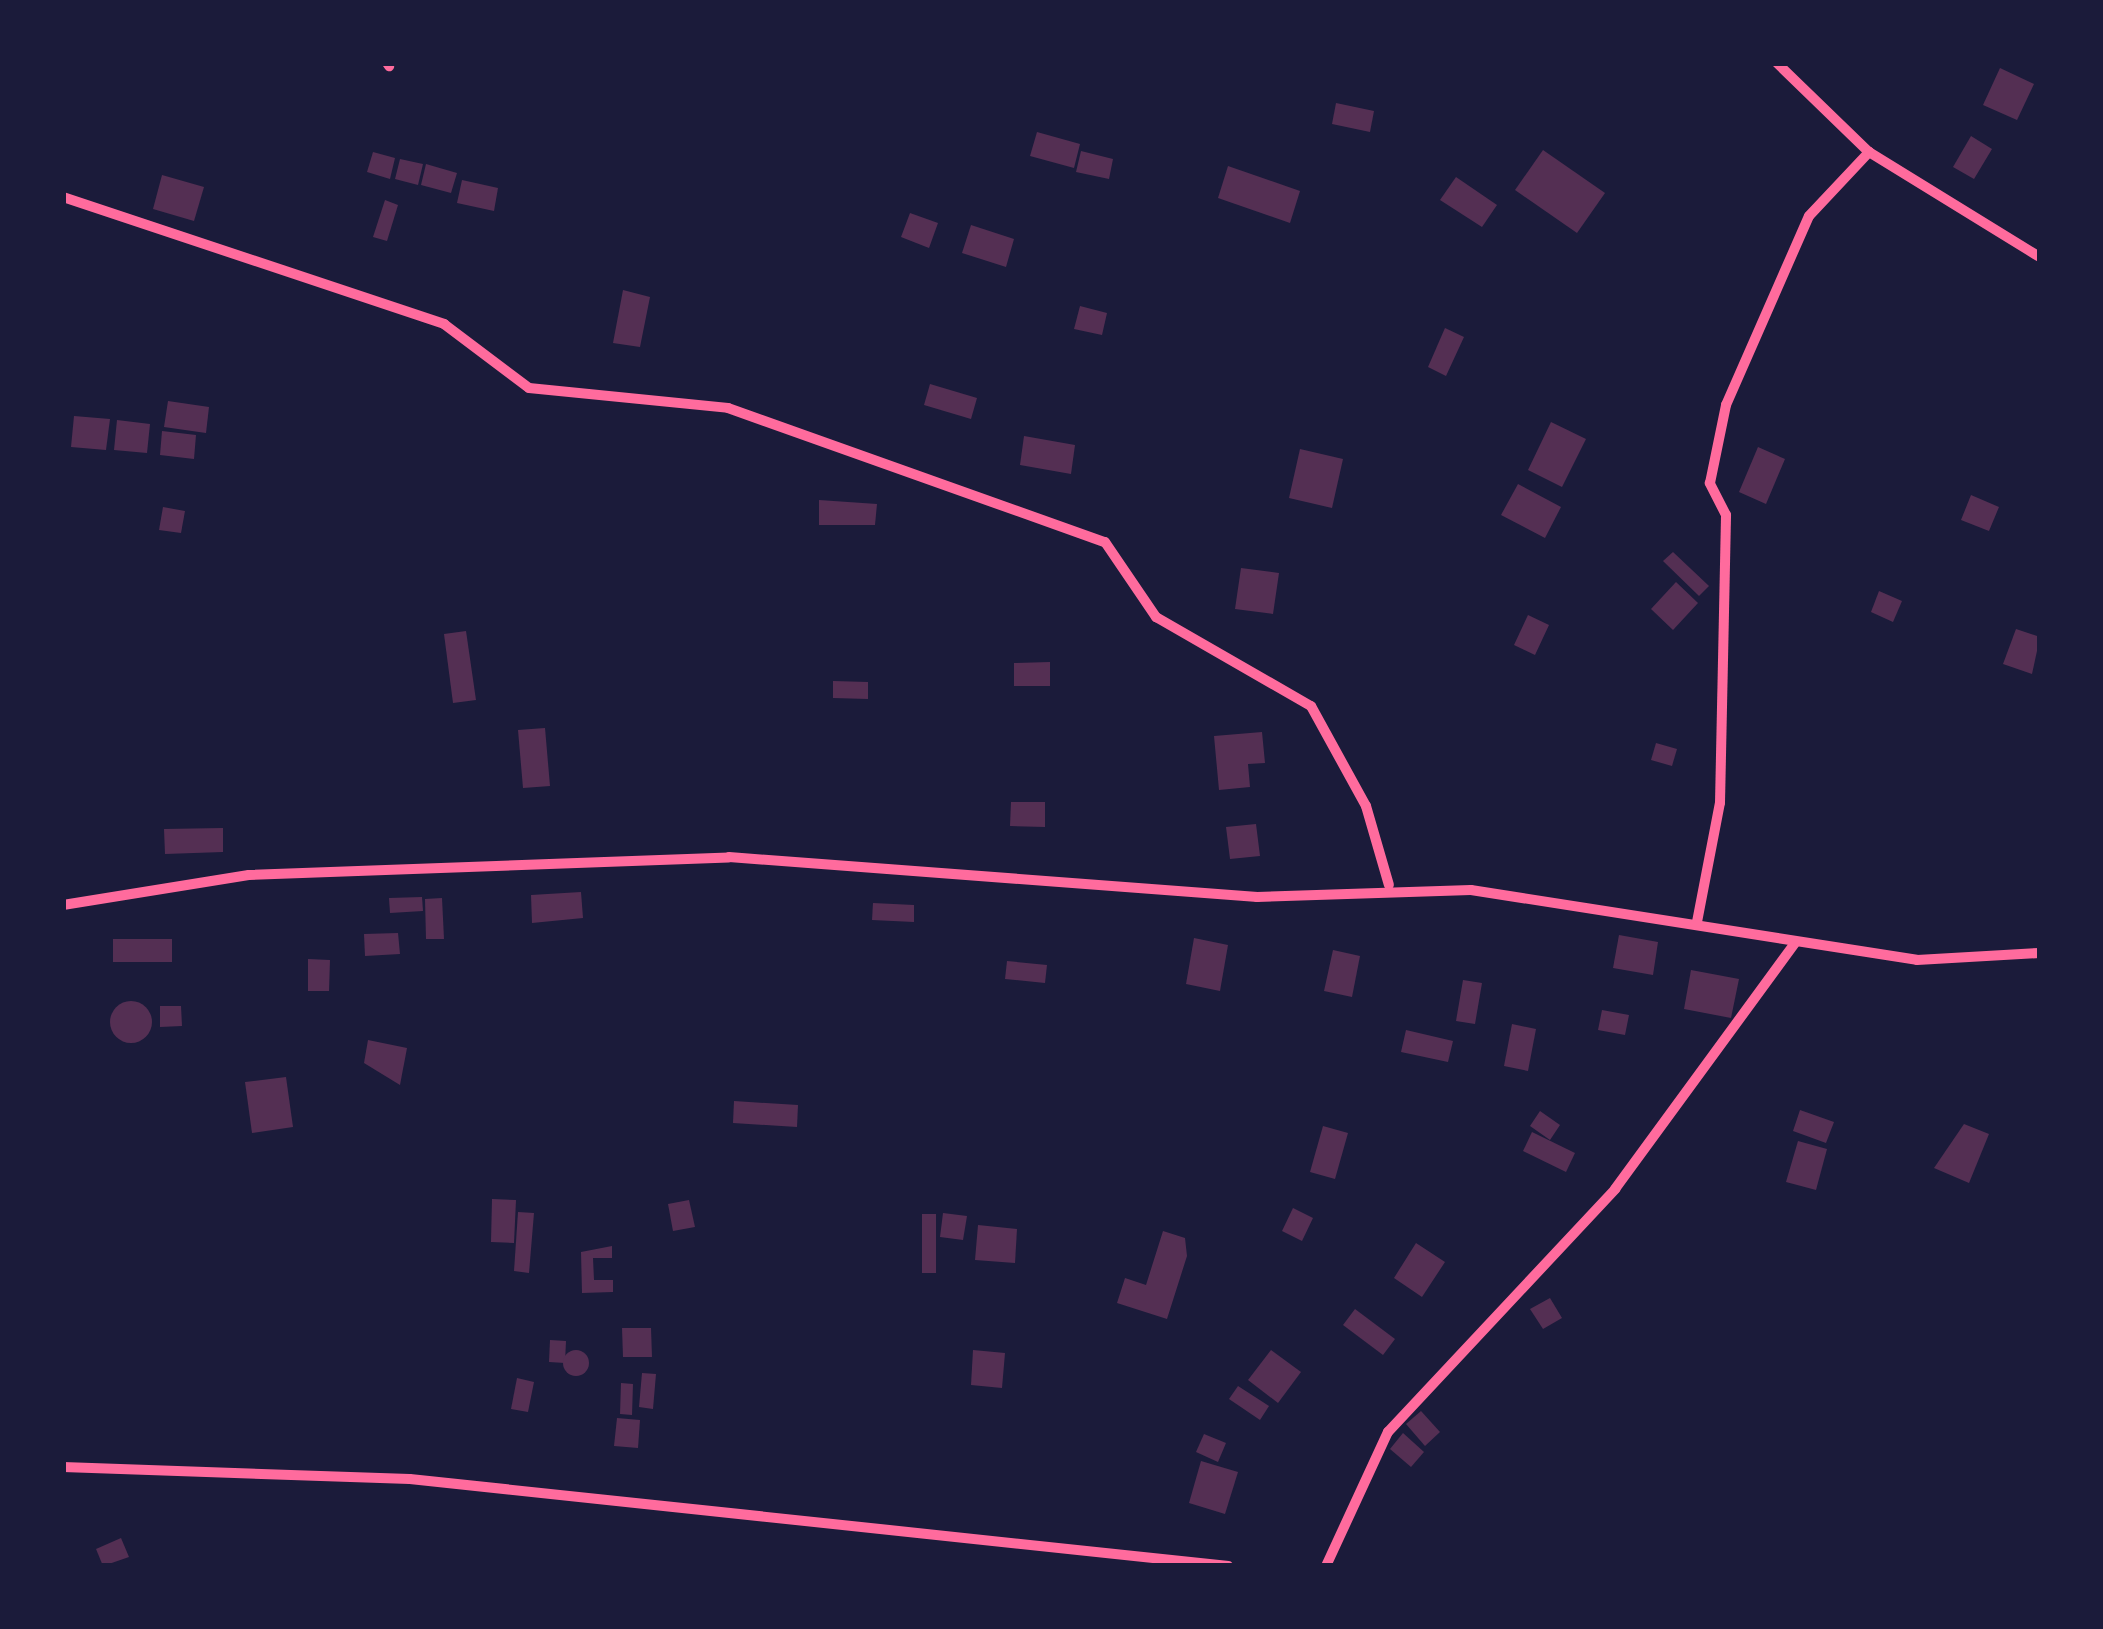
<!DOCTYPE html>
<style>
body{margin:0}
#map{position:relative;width:2103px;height:1629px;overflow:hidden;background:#1b1b3a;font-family:"PT Sans",sans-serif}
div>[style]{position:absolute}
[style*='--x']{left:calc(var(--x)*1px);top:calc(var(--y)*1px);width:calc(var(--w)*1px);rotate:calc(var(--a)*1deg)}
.building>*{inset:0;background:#542f53}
.round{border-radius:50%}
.minor>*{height:10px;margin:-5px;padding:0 5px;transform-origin:5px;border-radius:5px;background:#ff6b9d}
span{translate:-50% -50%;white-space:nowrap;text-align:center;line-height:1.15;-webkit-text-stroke:9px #1b1b3a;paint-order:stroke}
.frame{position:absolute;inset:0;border:66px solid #1b1b3a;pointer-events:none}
</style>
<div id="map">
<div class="building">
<i style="clip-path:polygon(2000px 68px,2034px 84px,2017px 120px,1983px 105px)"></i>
<i style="clip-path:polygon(1336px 103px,1374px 111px,1370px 132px,1332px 124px)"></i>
<i style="clip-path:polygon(1037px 132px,1080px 144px,1074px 168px,1030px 156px)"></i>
<i style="clip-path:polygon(1971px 136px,1992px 149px,1974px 179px,1953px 167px)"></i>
<i style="clip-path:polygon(1543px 150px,1605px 193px,1577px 233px,1515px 190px)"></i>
<i style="clip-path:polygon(1081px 151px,1113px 159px,1109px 179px,1076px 172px)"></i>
<i style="clip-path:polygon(373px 152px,395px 158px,390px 179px,367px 172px)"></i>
<i style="clip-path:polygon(400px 159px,423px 164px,418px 185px,395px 179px)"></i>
<i style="clip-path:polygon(426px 164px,457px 173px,451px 193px,421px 185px)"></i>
<i style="clip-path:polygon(1228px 166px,1300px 191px,1290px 223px,1218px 198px)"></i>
<i style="clip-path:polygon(162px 175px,204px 187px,194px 221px,153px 209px)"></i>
<i style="clip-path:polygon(1456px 177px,1497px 205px,1482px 227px,1440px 200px)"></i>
<i style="clip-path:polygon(462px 180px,498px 188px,494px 211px,457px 203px)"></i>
<i style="clip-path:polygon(385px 200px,398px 205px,387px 241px,373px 237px)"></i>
<i style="clip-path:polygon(910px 213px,938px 223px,929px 248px,901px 237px)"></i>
<i style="clip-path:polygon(971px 225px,1014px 239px,1006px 267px,962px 253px)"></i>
<i style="clip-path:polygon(623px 290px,650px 297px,640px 347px,613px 343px)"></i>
<i style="clip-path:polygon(1080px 306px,1107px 313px,1102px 335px,1074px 329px)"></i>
<i style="clip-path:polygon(1445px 328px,1464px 337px,1446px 376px,1428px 367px)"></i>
<i style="clip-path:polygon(930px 384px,977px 398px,971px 419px,924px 405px)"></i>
<i style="clip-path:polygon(168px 401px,209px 407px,206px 433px,164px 427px)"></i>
<i style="clip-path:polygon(74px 416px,110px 419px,106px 450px,71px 447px)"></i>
<i style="clip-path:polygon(117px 420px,150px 424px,147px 453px,114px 450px)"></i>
<i style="clip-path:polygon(1551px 422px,1586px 439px,1562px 487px,1528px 470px)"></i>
<i style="clip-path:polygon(162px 431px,196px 435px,194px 459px,160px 455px)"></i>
<i style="clip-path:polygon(1024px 436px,1075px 445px,1071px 474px,1020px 465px)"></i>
<i style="clip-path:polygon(1758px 447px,1785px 459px,1766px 504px,1739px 492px)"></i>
<i style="clip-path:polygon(1300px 449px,1343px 459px,1332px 508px,1289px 498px)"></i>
<i style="clip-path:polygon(1518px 484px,1561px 507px,1545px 538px,1501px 515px)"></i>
<i style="clip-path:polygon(1971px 495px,1999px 507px,1989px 531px,1961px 520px)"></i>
<i style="clip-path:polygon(819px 500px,877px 504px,875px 525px,819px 525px)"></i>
<i style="clip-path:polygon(163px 507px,185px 511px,181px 533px,159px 530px)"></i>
<i style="clip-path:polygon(1673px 552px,1709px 586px,1699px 596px,1663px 561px)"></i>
<i style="clip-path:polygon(1241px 568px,1279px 573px,1273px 614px,1235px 609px)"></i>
<i style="clip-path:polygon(1676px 582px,1698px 603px,1673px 630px,1651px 609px)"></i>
<i style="clip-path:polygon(1879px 591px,1902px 601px,1893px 622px,1871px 612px)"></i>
<i style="clip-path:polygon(1528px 615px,1549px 625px,1535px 655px,1514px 645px)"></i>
<i style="clip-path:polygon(2016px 629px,2040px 637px,2032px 674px,2003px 664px)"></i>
<i style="clip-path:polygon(466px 631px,476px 700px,453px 703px,444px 634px)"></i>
<i style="clip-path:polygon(1050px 662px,1050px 686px,1014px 686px,1014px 663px)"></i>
<i style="clip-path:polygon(833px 681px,868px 682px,868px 699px,833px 698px)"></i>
<i style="clip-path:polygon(545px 728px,550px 786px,523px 788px,518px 730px)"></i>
<i style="clip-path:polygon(1262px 732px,1265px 763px,1248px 764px,1250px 787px,1219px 790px,1214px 736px)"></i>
<i style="clip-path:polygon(1656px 743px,1677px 749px,1672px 766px,1651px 760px)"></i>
<i style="clip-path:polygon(1011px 802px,1045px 802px,1045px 827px,1010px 826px)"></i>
<i style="clip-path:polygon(1256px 824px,1260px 856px,1230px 859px,1226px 827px)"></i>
<i style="clip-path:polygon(223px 828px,223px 852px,165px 854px,164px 829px)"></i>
<i style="clip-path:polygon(581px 892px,583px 918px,532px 923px,531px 895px)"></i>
<i style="clip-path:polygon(422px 897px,423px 911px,390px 913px,389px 898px)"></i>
<i style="clip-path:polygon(442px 898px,444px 939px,426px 939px,425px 899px)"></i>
<i style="clip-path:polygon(873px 903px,914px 905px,914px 922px,872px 920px)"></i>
<i style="clip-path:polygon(398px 933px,400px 954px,365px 956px,364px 934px)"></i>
<i style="clip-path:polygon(1619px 935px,1658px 942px,1653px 975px,1613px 968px)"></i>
<i style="clip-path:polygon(1194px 938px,1228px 945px,1220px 991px,1186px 984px)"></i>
<i style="clip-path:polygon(113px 939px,172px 939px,172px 962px,113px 962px)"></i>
<i style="clip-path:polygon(1333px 950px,1360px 956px,1352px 997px,1324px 991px)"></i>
<i style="clip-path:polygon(308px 959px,330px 960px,329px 991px,308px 991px)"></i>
<i style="clip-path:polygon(1007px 961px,1047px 965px,1045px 983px,1005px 979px)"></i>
<i style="clip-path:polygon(1691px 970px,1739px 979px,1731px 1018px,1684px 1009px)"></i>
<i style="clip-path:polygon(1463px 980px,1482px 983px,1475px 1024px,1456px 1021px)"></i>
<i class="round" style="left:110px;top:1001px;width:42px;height:42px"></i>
<i style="clip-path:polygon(160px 1006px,181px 1006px,182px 1026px,160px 1027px)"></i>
<i style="clip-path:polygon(1602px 1010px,1629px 1015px,1625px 1035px,1598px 1030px)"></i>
<i style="clip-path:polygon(1512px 1024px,1536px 1029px,1528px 1071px,1504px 1066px)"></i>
<i style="clip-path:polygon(1406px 1030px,1453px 1041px,1448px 1062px,1401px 1052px)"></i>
<i style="clip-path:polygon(368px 1040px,407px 1048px,400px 1085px,364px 1063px)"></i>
<i style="clip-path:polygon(286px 1077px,293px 1127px,252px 1133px,245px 1082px)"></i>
<i style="clip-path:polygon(734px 1101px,798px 1105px,797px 1127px,733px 1123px)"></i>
<i style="clip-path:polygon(1800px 1110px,1834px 1122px,1826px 1143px,1793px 1131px)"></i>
<i style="clip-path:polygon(1540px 1111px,1560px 1125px,1550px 1140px,1530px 1126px)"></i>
<i style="clip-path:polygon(1964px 1124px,1989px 1134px,1969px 1183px,1934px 1168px)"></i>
<i style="clip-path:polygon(1323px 1126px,1348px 1133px,1335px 1179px,1310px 1172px)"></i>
<i style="clip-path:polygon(1532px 1132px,1575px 1153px,1566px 1172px,1523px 1151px)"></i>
<i style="clip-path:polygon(1798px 1141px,1827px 1149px,1816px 1190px,1786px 1182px)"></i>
<i style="clip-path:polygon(492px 1199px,516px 1200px,514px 1243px,491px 1242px)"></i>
<i style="clip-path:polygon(689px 1200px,695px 1227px,673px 1231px,668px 1204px)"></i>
<i style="clip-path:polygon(1293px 1208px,1313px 1218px,1302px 1241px,1282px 1231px)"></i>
<i style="clip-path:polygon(518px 1212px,534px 1213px,529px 1273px,514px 1271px)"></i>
<i style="clip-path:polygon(943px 1213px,967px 1216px,963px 1240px,940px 1237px)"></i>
<i style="clip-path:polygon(922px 1214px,936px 1214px,936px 1273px,922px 1273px)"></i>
<i style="clip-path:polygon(978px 1225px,1017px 1229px,1015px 1263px,975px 1260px)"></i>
<i style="clip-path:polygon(1163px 1231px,1185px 1238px,1187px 1256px,1167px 1319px,1117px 1303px,1125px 1278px,1146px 1285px)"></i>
<i style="clip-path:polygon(1416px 1243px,1445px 1262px,1422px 1297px,1394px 1278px)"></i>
<i style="clip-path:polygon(612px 1246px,612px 1258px,593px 1258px,594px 1280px,613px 1280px,613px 1292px,582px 1293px,581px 1252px)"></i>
<i style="clip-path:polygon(1550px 1298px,1562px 1318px,1543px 1329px,1530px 1309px)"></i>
<i style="clip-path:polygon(1355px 1309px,1395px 1339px,1383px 1355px,1343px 1325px)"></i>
<i style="clip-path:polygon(622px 1328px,651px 1328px,652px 1357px,623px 1357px)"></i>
<i style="clip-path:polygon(550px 1340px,566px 1341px,565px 1363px,549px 1362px)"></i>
<i style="clip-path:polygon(973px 1350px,1005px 1353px,1002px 1388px,971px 1385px)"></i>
<i style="clip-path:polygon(1271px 1350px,1301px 1372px,1278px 1403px,1248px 1380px)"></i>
<i class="round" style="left:563px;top:1350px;width:26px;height:26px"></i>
<i style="clip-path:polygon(642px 1373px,656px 1374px,653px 1409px,639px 1407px)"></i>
<i style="clip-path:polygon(517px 1378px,534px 1382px,528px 1412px,511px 1409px)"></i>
<i style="clip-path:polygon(621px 1383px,633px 1384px,632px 1415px,620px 1414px)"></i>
<i style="clip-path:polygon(1238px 1386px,1269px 1406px,1260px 1420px,1229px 1399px)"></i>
<i style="clip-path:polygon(1421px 1411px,1440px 1432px,1425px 1446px,1406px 1424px)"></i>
<i style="clip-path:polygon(617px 1418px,640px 1420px,638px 1448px,614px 1446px)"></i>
<i style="clip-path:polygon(1403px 1433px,1424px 1452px,1411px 1467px,1390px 1449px)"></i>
<i style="clip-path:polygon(1204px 1434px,1226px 1443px,1218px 1462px,1196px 1452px)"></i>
<i style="clip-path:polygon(1201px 1461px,1238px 1472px,1225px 1514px,1189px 1503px)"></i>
<i style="clip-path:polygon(121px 1538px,129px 1557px,103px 1566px,96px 1549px)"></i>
</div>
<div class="minor">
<i style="--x:387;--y:63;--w:4;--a:56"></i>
<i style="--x:1777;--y:63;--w:128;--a:44.1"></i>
<i style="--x:1869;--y:152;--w:201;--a:31.6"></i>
<i style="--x:63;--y:197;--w:402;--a:18.4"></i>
<i style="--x:444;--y:324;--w:106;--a:37"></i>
<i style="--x:529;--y:388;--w:200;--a:5.7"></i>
<i style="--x:728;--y:408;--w:400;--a:19.6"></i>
<i style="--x:1105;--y:542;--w:91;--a:55.8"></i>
<i style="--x:1156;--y:617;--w:179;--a:29.9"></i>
<i style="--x:1311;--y:706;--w:114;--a:61.2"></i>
<i style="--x:1366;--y:806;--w:82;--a:73.8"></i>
<i style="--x:63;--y:905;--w:188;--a:-9.2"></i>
<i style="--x:249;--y:875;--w:480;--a:-2.1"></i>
<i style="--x:729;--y:857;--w:530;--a:4.33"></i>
<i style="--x:1257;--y:897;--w:214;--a:-1.9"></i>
<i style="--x:1471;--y:890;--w:451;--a:8.9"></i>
<i style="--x:1917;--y:960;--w:123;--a:-3.3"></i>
<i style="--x:1697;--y:922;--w:121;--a:-79.1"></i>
<i style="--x:1720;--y:803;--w:288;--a:-88.8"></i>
<i style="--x:1726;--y:515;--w:36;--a:-117"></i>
<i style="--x:1710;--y:483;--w:80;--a:-78.4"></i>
<i style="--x:1726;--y:405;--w:206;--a:-66.3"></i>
<i style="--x:1809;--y:216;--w:88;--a:-46.8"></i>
<i style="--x:63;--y:1467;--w:347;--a:2"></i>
<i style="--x:410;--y:1479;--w:823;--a:6.07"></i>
<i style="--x:1326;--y:1566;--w:148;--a:-65.2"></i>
<i style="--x:1388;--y:1432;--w:333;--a:-46.9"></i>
<i style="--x:1615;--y:1189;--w:305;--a:-53.8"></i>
</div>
<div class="frame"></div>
</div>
